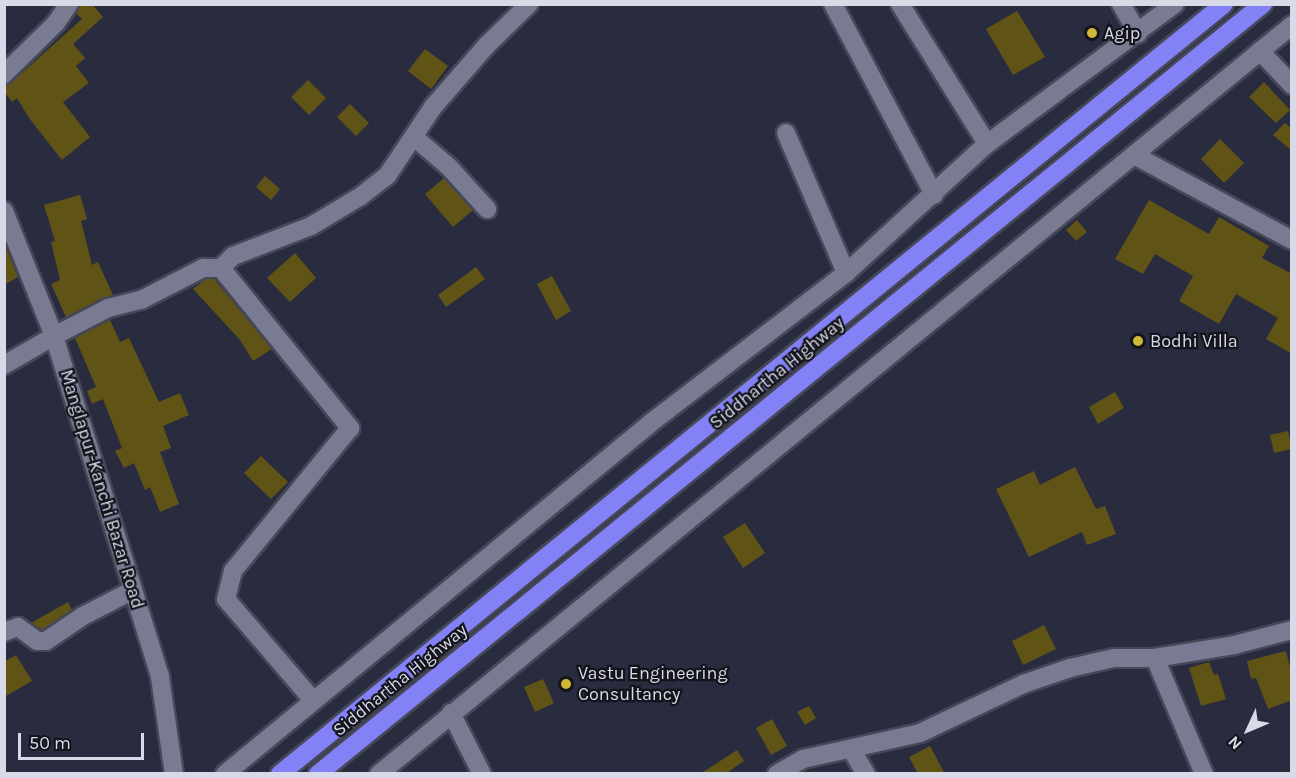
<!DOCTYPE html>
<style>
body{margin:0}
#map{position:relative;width:1296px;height:778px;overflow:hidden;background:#292b3f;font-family:Karla,sans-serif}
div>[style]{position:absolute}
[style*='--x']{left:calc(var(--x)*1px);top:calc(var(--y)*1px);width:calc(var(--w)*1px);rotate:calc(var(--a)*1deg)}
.building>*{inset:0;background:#605316}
.roads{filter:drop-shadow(2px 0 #464757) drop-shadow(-2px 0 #464757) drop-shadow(0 2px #464757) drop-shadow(0 -2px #464757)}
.minor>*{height:18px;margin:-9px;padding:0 9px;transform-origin:9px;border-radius:9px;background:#797b93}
.highway>*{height:18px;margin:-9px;padding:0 9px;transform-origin:9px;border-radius:9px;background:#8281f5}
.dots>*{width:16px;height:16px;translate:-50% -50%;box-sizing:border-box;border:3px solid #14141d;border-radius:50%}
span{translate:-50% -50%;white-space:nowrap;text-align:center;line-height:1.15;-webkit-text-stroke:4.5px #14141d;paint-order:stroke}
.poi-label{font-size:18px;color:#d9dae7}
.left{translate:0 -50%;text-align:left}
.street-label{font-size:18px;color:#d9dae7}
.frame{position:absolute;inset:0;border:6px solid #d9dae7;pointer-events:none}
.north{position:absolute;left:1218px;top:700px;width:60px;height:60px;-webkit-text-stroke:4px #14141d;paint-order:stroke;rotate:226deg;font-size:16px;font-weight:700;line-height:24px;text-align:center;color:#d9dae7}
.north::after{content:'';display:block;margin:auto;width:21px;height:27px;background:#d9dae7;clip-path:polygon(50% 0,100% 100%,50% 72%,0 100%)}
.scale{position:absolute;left:18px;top:733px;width:126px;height:27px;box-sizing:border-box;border:3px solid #d9dae7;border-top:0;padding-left:8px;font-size:18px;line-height:21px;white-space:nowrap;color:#d9dae7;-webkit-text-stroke:4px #14141d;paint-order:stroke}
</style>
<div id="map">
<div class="building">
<i style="clip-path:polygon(80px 4px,92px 4px,103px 17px,73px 44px,85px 58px,76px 66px,89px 83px,63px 102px,90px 137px,62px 160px,29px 118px,17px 98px,12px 102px,4px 91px,4px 85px,12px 82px,82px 19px,76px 13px)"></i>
<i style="clip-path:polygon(1017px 11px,1045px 57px,1013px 75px,986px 29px)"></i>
<i style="clip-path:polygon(425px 49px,448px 66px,431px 89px,408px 71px)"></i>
<i style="clip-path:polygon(308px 80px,326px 98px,309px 115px,291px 97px)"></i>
<i style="clip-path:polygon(1264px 82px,1290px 110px,1276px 123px,1249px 97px)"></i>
<i style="clip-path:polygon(350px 104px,369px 123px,356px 136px,337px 117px)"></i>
<i style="clip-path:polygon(1285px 123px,1292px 129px,1292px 151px,1273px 135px)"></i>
<i style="clip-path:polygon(1220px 139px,1244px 163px,1224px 183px,1201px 159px)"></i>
<i style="clip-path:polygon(265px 176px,280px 189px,271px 200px,256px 187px)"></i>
<i style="clip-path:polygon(444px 178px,473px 210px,453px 227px,425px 194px)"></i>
<i style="clip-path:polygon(80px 195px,87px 219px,81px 221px,92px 265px,98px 262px,113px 295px,66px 317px,51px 284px,60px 280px,51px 242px,55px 241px,44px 205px)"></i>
<i style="clip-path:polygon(1149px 200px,1209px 234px,1219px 217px,1269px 246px,1262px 258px,1292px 274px,1292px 354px,1266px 339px,1278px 318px,1236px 294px,1219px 324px,1179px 301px,1193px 276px,1155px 254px,1143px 274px,1115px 259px)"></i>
<i style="clip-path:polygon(1077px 220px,1087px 232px,1076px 241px,1066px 230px)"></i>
<i style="clip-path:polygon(4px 243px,18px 277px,4px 285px)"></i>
<i style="clip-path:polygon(295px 253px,316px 278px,290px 302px,267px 278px)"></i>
<i style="clip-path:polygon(476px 267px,485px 279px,446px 307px,438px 295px)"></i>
<i style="clip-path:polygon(552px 276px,571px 311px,556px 320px,537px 284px)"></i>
<i style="clip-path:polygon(206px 279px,214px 279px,272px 349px,253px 361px,240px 340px,193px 289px)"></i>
<i style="clip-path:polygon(110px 320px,120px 342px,129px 338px,159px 402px,180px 393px,189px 415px,163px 426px,171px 448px,160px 452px,179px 504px,160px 512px,150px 487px,145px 490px,134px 463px,124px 468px,115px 451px,122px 448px,103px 399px,92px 404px,87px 391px,96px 387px,75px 338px)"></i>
<i style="clip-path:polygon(1115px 392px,1124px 408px,1098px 424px,1089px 407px)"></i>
<i style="clip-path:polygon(1288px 431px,1292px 449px,1274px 453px,1270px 435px)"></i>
<i style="clip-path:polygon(261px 456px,288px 482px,271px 499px,244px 473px)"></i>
<i style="clip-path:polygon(1075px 467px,1096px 509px,1105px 506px,1116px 534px,1087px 545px,1082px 532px,1029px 557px,996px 489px,1034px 471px,1040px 485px)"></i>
<i style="clip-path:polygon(745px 523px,765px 553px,743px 568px,723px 537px)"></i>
<i style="clip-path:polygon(68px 602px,72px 610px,43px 630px,31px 623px)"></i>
<i style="clip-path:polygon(1044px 625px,1056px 649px,1023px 665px,1012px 641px)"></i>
<i style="clip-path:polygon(1286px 651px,1292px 675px,1292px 700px,1268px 709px,1256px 678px,1251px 679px,1247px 661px)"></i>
<i style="clip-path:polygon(16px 655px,32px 681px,4px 697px,4px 662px)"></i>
<i style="clip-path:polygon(1209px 662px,1214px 675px,1218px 674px,1226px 699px,1201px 706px,1189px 668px)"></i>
<i style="clip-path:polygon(543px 679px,554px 703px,535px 712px,524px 687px)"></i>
<i style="clip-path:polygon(809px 706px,816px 718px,805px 725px,797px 712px)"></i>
<i style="clip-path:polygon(772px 719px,787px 746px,771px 755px,756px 728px)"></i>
<i style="clip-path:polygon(930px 746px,945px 774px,918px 774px,909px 757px)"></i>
<i style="clip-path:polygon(737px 750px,744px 761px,725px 774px,700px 774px)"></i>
</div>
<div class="roads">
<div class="minor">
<i style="--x:833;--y:4;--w:216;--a:62.1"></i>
<i style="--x:900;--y:4;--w:165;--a:58.1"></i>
<i style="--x:1121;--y:4;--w:34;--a:60"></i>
<i style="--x:1260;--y:51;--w:47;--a:46.7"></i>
<i style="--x:4;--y:74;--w:73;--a:-44.4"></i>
<i style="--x:56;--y:23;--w:23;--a:-56"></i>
<i style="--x:786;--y:133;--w:152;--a:66.8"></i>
<i style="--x:414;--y:137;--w:46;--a:40.6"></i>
<i style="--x:449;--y:167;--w:57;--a:47.9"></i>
<i style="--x:1134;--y:155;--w:179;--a:28.3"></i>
<i style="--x:4;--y:211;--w:135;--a:68.2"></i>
<i style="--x:54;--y:336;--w:357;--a:72.7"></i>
<i style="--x:160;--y:677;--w:98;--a:81.8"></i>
<i style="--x:221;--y:268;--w:206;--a:51.1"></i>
<i style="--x:350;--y:428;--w:185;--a:129.3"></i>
<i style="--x:233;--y:571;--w:29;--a:104"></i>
<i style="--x:226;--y:599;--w:132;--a:49.3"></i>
<i style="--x:4;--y:365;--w:58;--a:-30.1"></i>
<i style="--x:54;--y:336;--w:61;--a:-27.4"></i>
<i style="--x:108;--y:308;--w:34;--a:-14"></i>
<i style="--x:141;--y:300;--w:70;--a:-27.3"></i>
<i style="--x:203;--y:268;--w:18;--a:0"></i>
<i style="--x:221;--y:268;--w:17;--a:-45"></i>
<i style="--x:233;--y:256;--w:84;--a:-21"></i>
<i style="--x:311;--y:226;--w:58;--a:-31"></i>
<i style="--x:361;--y:196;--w:33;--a:-38"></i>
<i style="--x:387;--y:176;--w:83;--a:-56.3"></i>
<i style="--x:433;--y:107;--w:81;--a:-49"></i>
<i style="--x:486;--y:46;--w:60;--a:-44.3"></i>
<i style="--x:4;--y:632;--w:15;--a:-20"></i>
<i style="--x:18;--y:627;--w:24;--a:36"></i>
<i style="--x:37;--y:641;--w:9;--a:0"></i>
<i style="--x:46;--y:641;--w:45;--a:-34"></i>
<i style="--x:83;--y:616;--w:56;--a:-27.5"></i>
<i style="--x:1155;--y:658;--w:126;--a:67.1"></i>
<i style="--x:451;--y:713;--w:68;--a:63.1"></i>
<i style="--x:851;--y:749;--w:29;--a:59"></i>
<i style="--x:225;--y:774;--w:553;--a:-39.5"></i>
<i style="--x:652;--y:422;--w:245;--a:-37.5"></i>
<i style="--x:846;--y:273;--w:191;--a:-42.5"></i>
<i style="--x:987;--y:144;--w:234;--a:-36.7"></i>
<i style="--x:379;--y:774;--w:1181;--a:-39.36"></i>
<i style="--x:777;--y:774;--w:30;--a:-30"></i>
<i style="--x:803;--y:759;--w:120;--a:-12.5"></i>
<i style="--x:920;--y:733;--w:114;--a:-25.4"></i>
<i style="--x:1023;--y:684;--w:50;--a:-18.8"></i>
<i style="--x:1070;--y:668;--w:45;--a:-12.8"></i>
<i style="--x:1114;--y:658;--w:41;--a:0"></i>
<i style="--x:1155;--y:658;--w:80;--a:-9.3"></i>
<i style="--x:1234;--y:645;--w:60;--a:-14.5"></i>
</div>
<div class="highway">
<i style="--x:280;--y:774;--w:1218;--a:-39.2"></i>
<i style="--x:318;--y:774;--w:1219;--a:-39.17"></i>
</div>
</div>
<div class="dots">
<i style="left:1092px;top:33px;background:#d2b736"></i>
<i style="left:1138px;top:341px;background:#d2b736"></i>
<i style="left:566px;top:684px;background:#d2b736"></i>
</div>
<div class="poi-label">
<span class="left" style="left:1104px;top:33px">Agip</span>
<span class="left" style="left:1150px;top:341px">Bodhi Villa</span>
<span class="left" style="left:578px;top:684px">Vastu Engineering<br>Consultancy</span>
</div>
<div class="street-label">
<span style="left:777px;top:373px;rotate:-39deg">Siddhartha Highway</span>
<span style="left:102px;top:489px;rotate:73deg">Manglapur-Kanchi Bazar Road</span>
<span style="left:400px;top:680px;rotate:-39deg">Siddhartha Highway</span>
</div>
<div class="frame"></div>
<div class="north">N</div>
<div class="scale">50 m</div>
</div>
